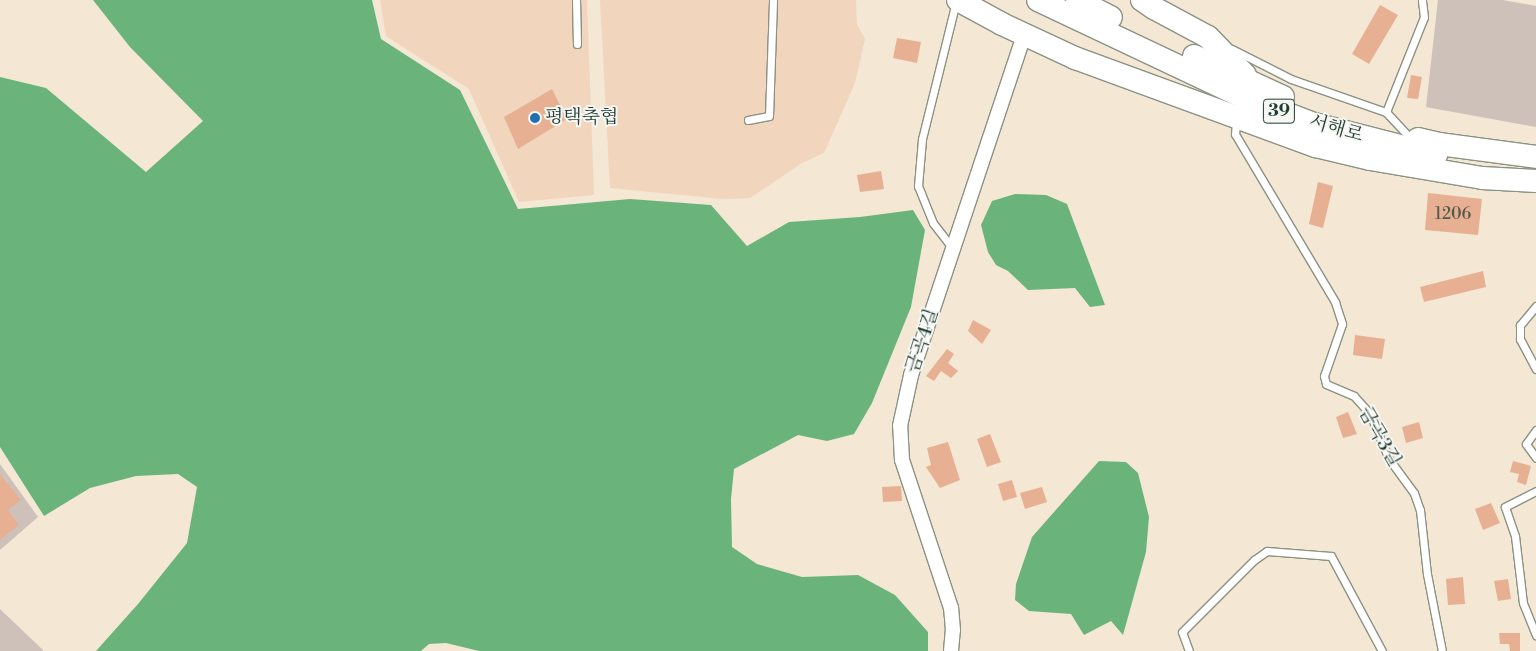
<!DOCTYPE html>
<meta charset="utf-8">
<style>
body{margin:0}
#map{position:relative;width:1536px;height:651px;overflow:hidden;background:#f4e7d4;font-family:"Libre Bodoni","Noto Serif KR",serif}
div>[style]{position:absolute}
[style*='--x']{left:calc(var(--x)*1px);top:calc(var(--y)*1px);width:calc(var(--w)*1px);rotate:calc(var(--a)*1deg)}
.built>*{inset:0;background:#f1d5bd}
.industrial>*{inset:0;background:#cec1ba}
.forest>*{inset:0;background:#6ab47b}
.building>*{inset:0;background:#e8b092}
.roads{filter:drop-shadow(1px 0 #8a9284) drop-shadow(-1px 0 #8a9284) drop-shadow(0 1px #8a9284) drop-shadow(0 -1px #8a9284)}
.service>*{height:7px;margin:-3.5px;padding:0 3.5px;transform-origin:3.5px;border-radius:3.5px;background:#fff}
.minor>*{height:14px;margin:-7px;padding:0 7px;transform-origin:7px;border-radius:7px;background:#fff}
.primary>*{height:22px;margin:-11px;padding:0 11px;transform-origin:11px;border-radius:11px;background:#fff}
.dots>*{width:14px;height:14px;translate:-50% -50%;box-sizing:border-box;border:2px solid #f6f6f2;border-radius:50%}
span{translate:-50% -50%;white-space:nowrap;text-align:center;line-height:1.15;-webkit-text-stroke:4px #f6f6f2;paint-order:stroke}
.number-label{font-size:16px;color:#515a4c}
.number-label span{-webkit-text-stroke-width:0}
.shield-label span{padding:1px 4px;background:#f6f6f2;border:1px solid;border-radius:4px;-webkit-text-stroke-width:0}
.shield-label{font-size:18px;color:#1f3d34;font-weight:700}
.poi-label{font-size:19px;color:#1f3d34}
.left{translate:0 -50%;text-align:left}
.street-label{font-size:19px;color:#1f3d34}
</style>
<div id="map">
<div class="built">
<i style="clip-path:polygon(380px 0,587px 0,594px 195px,519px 202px,469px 89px,386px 36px)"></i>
<i style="clip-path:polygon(600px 0,856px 0,857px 24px,865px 39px,855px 83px,824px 153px,802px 163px,750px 198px,722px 199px,610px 188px)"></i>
</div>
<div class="industrial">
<i style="clip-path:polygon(1438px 0,1503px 0,1536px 6px,1536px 127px,1426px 107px)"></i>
<i style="clip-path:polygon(0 464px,38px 517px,0 550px)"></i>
<i style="clip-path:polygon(0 609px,43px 650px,43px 651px,0 651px)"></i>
</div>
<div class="forest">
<i style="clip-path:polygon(93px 0,372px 0,381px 39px,460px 90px,518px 209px,630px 199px,711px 205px,747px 246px,789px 222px,860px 217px,913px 210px,925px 230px,911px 307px,872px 403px,854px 434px,827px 441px,798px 435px,734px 469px,731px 499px,732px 547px,757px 564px,802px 577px,858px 575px,895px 595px,928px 632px,928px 651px,479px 651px,446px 643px,429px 644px,421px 651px,96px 651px,138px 604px,187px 543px,197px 487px,178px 474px,136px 476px,90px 488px,44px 516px,0 447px,0 77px,46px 88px,146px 172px,203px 121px,130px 47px)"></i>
<i style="clip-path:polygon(1015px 194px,1046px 195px,1067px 204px,1105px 305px,1090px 307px,1075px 288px,1028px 290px,1008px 271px,996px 265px,988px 252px,981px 225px,992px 201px)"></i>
<i style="clip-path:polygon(1099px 461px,1126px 462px,1138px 473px,1149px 517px,1146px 552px,1123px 635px,1111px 621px,1084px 635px,1071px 614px,1029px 611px,1015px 600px,1016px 584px,1032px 537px)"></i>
</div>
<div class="building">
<i style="clip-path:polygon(1380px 5px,1398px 15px,1369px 64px,1352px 54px)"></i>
<i style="clip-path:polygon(897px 38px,921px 42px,917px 63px,893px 58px)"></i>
<i style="clip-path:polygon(1411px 75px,1422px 77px,1418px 99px,1407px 98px)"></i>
<i style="clip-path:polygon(552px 89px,567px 119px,518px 149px,504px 117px)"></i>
<i style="clip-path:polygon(881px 171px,884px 189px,860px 192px,857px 175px)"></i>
<i style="clip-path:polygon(1318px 182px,1333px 186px,1323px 228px,1309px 224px)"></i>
<i style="clip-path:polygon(1428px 193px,1482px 199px,1478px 235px,1425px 230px)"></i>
<i style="clip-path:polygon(1483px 271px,1486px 287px,1424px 302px,1420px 287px)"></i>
<i style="clip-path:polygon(973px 320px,991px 330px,982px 344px,968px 331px)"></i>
<i style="clip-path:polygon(1355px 335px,1385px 339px,1382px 359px,1353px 355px)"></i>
<i style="clip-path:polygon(947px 349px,954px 354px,948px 363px,958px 371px,951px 378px,941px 371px,934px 381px,926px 376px)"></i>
<i style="clip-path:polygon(1348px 412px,1357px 434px,1343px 438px,1336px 417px)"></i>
<i style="clip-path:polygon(1419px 422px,1423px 438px,1406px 443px,1402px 427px)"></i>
<i style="clip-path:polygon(990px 434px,1001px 462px,987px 467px,977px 439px)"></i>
<i style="clip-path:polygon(948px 442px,960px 480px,940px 488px,926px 467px,931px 465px,927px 448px)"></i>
<i style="clip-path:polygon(1513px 461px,1531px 466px,1526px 485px,1517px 482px,1519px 474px,1510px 472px)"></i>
<i style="clip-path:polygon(0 474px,21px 500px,8px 510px,19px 525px,0 540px)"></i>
<i style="clip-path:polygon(1012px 480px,1017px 497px,1003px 501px,998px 484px)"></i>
<i style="clip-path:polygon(901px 486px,902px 501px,883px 502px,882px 487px)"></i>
<i style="clip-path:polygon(1042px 487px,1047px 502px,1025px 509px,1020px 493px)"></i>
<i style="clip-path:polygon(1491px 503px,1500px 523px,1483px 530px,1475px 509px)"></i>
<i style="clip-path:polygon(1463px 577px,1465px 604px,1448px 605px,1446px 579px)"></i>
<i style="clip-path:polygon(1508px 579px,1511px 599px,1498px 601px,1494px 581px)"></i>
<i style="clip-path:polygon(1499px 633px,1520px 633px,1520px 651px,1510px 651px,1509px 644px,1500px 644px)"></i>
</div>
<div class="roads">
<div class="service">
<i style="--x:576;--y:0;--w:44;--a:88.7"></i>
<i style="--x:1232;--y:49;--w:66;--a:27"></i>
<i style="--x:1291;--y:79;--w:101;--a:19.2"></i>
<i style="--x:1386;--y:112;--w:33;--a:47"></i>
<i style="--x:1386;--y:112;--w:102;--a:-68.2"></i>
<i style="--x:1424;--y:17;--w:17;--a:-97"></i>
<i style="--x:748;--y:120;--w:21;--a:-11"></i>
<i style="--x:769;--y:116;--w:116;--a:-88"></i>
<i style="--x:1236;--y:121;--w:13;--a:94"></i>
<i style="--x:1235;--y:134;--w:196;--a:59.2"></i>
<i style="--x:1335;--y:302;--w:23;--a:72"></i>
<i style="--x:1342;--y:324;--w:55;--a:109.1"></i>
<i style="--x:1324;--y:376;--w:8;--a:76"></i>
<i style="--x:1326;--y:384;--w:30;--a:23"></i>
<i style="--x:1354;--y:396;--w:24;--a:48"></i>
<i style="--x:1370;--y:414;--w:49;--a:67.1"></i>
<i style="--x:1389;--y:459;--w:42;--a:53.7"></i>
<i style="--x:1414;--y:493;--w:18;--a:71"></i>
<i style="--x:1420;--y:510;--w:64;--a:83.8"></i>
<i style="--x:1427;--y:574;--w:78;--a:79"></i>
<i style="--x:954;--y:250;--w:34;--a:-128"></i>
<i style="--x:933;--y:223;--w:40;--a:-112"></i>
<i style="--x:918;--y:186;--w:47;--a:-85.1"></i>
<i style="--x:922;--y:139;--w:141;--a:-76.1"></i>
<i style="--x:1536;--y:306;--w:25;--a:130"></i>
<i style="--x:1520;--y:325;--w:14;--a:90"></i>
<i style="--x:1520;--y:339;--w:34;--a:62"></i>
<i style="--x:1536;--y:430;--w:17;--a:126"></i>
<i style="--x:1526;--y:444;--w:17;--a:54"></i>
<i style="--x:1536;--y:491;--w:35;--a:153"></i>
<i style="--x:1505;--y:507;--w:31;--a:71"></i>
<i style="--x:1515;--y:536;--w:67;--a:83.2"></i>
<i style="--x:1523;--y:603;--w:35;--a:68"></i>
<i style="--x:1189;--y:651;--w:20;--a:-110"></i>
<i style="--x:1182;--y:632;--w:102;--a:-45"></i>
<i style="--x:1254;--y:560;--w:16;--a:-35"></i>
<i style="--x:1267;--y:551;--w:64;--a:4.5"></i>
<i style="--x:1331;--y:556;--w:108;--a:61.8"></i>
</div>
<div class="minor">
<i style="--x:951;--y:651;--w:21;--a:-85"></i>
<i style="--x:953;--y:630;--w:22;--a:-95"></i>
<i style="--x:951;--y:608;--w:156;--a:-108.3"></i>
<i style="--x:902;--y:460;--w:34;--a:-93"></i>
<i style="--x:900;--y:426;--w:52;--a:-77.8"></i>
<i style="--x:911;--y:375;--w:358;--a:-71.6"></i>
</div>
<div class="primary">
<i style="--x:958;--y:0;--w:50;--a:28.6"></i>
<i style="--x:1002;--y:24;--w:81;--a:25"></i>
<i style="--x:1075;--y:58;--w:257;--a:20.1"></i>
<i style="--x:1316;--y:146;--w:56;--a:13.5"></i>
<i style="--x:1370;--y:159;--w:114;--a:9.6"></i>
<i style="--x:1482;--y:178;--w:54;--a:3.2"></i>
<i style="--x:1038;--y:0;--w:227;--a:25.3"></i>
<i style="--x:1243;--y:97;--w:76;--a:20.8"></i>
<i style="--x:1314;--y:124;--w:126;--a:14.3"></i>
<i style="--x:1077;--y:0;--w:38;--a:27"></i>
<i style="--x:1142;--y:0;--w:14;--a:34"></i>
<i style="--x:1154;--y:8;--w:61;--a:28.2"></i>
<i style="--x:1208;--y:37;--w:53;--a:45.8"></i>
<i style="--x:1194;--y:56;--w:98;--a:24.7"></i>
<i style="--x:1418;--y:139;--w:22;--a:13"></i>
<i style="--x:1439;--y:144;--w:98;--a:7.6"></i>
</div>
</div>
<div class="dots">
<i style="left:535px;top:118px;background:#1f6fb2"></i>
</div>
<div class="number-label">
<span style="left:1453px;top:214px">1206</span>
</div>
<div class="shield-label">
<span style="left:1279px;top:111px">39</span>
</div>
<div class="poi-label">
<span class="left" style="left:545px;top:118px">평택축협</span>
</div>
<div class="street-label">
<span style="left:1336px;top:129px;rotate:16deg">서해로</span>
<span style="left:923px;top:341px;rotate:-72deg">금곡4길</span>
<span style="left:1379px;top:437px;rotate:60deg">금곡3길</span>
</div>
</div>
